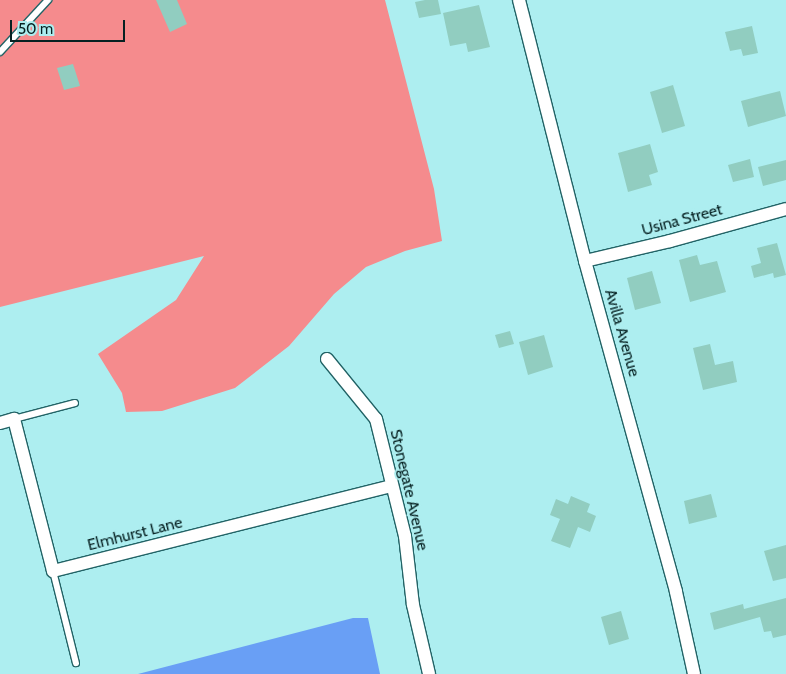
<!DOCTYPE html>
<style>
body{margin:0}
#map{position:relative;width:786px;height:674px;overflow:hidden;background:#adeef0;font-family:Cabin,sans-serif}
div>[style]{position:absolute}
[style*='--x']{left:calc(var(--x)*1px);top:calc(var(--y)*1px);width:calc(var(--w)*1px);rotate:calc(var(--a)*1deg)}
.green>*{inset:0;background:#f58b8d}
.water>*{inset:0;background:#699ff5}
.building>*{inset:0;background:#91cdc0}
.roads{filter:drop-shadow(1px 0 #226366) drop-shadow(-1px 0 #226366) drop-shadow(0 1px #226366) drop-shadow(0 -1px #226366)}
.lane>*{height:6px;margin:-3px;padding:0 3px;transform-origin:3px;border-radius:3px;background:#fff}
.street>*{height:12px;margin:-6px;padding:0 6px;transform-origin:6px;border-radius:6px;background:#fff}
span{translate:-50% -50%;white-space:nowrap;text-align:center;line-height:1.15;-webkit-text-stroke:4px #adeef0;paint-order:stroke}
.street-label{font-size:16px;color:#062122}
.scale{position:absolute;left:10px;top:20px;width:115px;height:22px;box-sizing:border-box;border:2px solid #062122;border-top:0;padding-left:6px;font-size:15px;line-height:18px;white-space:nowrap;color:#062122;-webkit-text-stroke:4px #adeef0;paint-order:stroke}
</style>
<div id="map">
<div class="green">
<i style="clip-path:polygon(0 0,385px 0,434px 189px,442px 241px,405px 251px,366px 267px,334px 294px,289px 346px,235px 388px,162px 411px,126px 412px,122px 393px,98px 354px,176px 300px,204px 256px,0 307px)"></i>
</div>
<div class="water">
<i style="clip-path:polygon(353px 618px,368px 618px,380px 674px,138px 674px)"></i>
</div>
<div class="building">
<i style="clip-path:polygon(156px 0,177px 0,187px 24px,170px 32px)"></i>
<i style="clip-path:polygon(425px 0,438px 0,441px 14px,419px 18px,415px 2px)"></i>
<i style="clip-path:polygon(479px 5px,490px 47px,468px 52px,466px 43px,450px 46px,443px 13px)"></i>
<i style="clip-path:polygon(752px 26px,758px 53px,743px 56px,741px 49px,730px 51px,725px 32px)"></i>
<i style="clip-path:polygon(73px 64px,80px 86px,64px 90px,57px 68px)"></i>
<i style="clip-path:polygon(673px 85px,685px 126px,662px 133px,650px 92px)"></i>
<i style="clip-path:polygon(780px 91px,786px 116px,748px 127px,741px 101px)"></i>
<i style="clip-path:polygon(650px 144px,658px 172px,649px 175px,652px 185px,628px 192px,618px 153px)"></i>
<i style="clip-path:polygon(750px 159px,754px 177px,733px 182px,728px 165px)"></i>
<i style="clip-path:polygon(786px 160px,786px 180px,763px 186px,758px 167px)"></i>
<i style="clip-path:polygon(777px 243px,786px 275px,774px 278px,773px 273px,754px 278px,751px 266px,761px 263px,757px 248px)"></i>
<i style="clip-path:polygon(697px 255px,700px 265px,717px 261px,726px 292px,690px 302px,679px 260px)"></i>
<i style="clip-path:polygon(652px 271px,661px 303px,635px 310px,627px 278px)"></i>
<i style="clip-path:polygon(510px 331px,514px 344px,499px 348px,495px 335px)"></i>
<i style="clip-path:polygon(544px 335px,553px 367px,528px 375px,519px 342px)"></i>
<i style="clip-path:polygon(710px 344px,715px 365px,733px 361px,737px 382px,703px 390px,693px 348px)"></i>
<i style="clip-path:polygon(711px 494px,717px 517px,689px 524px,684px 501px)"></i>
<i style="clip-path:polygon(571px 496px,590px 504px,587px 512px,596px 516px,590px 532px,578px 527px,570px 548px,551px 541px,560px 519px,550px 515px,556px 499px,568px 504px)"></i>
<i style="clip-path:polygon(786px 545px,786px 578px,773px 581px,764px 551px)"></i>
<i style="clip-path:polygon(786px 598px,786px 635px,773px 638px,771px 631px,764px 632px,760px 617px,714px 630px,710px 613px,743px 604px,744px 609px)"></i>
<i style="clip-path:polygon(621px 611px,629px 639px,609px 645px,601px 617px)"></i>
</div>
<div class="roads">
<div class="lane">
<i style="--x:0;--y:52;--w:71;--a:-47.3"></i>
<i style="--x:14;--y:419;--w:63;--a:-14.7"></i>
<i style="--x:53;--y:571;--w:95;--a:76"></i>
</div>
<div class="street">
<i style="--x:519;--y:0;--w:269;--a:75.8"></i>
<i style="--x:585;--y:261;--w:343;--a:74.6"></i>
<i style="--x:676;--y:592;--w:84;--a:77.6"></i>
<i style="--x:585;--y:261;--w:87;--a:-13.2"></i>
<i style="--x:670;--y:241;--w:120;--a:-15.4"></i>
<i style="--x:327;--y:359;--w:77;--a:50.8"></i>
<i style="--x:376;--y:419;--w:121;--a:76.1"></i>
<i style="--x:405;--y:536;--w:69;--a:83.4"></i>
<i style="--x:413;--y:605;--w:71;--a:76.9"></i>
<i style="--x:0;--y:423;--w:15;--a:-16"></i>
<i style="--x:14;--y:419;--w:157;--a:75.6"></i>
<i style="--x:53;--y:571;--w:349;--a:-14.1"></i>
</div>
</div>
<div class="street-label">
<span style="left:682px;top:220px;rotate:-15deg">Usina Street</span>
<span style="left:622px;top:333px;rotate:74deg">Avilla Avenue</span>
<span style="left:409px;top:490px;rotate:77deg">Stonegate Avenue</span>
<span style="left:135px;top:534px;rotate:-14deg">Elmhurst Lane</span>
</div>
<div class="scale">50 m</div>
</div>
